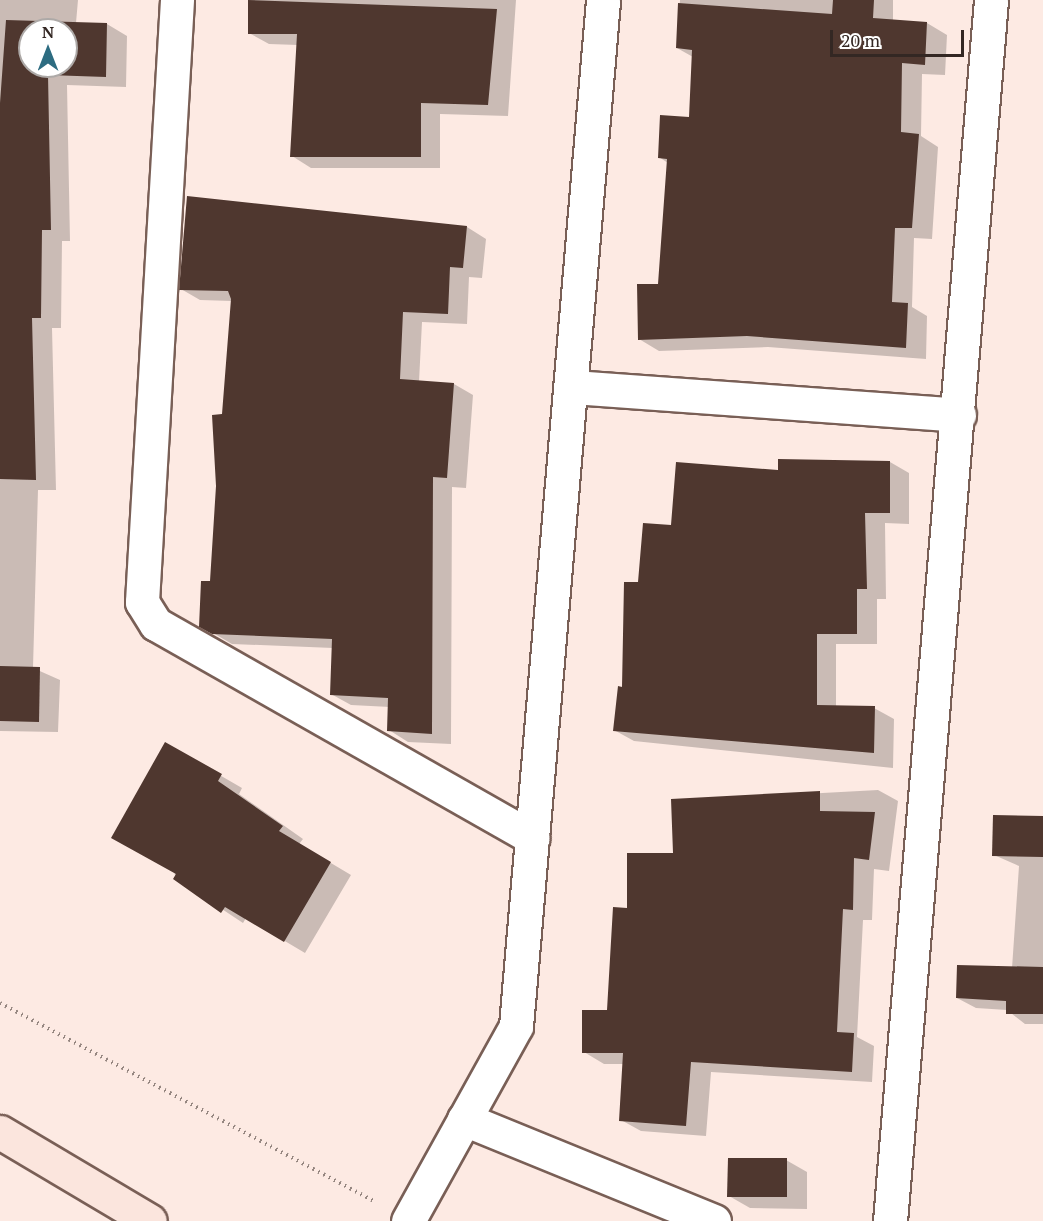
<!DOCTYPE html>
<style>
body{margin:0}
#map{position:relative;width:1043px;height:1221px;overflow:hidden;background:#fdeae3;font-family:"PT Serif",serif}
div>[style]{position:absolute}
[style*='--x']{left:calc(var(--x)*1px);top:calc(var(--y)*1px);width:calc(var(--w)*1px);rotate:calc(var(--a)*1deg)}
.shadow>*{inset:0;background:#0003}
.building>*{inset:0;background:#4f372f}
.path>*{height:4px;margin-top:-2px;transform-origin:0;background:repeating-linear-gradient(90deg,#958680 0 1.5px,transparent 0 6px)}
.roads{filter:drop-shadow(2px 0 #795f56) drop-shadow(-2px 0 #795f56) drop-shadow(0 2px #795f56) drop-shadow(0 -2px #795f56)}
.street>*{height:33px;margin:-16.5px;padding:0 16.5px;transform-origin:16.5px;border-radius:16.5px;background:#fff}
.secondary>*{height:33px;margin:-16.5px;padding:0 16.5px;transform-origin:16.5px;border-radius:16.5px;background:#fbe5dd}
span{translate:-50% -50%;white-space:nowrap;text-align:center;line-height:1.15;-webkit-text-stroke:6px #fff;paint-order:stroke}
.north{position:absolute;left:18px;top:18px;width:60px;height:60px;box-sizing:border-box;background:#fff;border:2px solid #ada9a7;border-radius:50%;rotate:0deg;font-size:16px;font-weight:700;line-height:24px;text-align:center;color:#332723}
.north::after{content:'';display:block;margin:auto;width:21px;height:27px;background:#2d6c81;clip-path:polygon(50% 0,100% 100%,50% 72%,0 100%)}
.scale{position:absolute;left:830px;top:30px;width:134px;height:27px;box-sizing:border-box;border:3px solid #332723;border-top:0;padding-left:8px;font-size:18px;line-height:21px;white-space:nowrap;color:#332723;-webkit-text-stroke:4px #fff;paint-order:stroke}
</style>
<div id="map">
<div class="shadow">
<i style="clip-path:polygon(evenodd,0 0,78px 0,76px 23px,107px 24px,127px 36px,126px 87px,67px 85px,70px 241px,62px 241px,61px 328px,52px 328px,56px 490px,38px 490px,33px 668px,60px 680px,58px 732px,0 731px,0 0,30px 30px,66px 30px,66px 66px,30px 66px,30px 30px)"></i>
<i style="clip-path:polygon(250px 0,516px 0,508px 116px,440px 114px,440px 168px,311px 168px,292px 156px,298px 45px,269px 44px,249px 33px)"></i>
<i style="clip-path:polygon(680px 0,893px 0,893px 21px,927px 23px,947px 35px,945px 75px,922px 74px,921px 136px,938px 147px,932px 239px,914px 238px,912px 307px,927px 316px,926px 359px,768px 347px,659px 351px,639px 339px,659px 285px,668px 163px,659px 157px,691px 118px,693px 57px,677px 48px)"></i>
<i style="clip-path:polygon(188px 198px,467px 227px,486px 239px,482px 278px,469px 277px,467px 324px,422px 322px,419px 382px,454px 384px,473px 395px,466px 488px,452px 487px,451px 744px,408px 742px,389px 730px,390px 707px,351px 705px,331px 694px,333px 648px,232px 644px,201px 626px,211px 583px,232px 301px,200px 300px,181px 289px)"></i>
<i style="clip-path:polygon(890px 462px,909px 473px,909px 524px,885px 523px,886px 599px,877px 599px,877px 644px,836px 644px,836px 707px,874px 708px,894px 719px,893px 768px,634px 741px,614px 730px,640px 584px,673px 526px,780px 472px)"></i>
<i style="clip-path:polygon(166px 744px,242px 788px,239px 794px,303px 839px,299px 844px,351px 875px,305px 953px,246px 918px,243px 923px,175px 878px)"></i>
<i style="clip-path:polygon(878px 790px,898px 801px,889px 871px,874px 869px,872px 920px,863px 920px,857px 1037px,874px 1046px,872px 1082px,711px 1072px,706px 1136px,641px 1131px,621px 1120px,624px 1064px,604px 1064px,584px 1052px,609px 1012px,629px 910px,675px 854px,672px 801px)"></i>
<i style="clip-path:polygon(1043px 818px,1043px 1024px,1025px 1024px,1007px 1010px,976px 1008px,957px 998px,1012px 968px,1019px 866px,994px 855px)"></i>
<i style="clip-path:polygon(786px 1160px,807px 1172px,807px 1209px,750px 1208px,729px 1196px)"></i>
</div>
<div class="building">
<i style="clip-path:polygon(248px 0,497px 9px,488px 105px,421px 103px,421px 157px,290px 157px,297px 34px,248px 34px)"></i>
<i style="clip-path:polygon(833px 0,874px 0,873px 18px,927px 22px,925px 65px,902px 63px,901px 132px,919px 134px,912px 228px,895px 228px,892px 302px,908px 303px,906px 348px,747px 336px,638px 340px,637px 284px,658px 284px,667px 159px,658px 158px,660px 115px,689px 117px,692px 50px,676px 48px,678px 3px,832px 14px)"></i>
<i style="clip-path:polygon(evenodd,6px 20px,107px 23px,106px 77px,48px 75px,51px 230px,42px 230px,41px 318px,32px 318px,36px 480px,0 479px,0 103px,6px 20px,30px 30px,66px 30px,66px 66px,30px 66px,30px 30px)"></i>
<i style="clip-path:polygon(187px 196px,467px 226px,463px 268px,450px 267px,448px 314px,403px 312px,400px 379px,454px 383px,447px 478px,433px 477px,432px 734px,387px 731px,388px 698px,330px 695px,332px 639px,212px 634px,199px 627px,201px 581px,210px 581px,216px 486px,212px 415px,222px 414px,231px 299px,228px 291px,179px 290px)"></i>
<i style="clip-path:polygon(778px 459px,890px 461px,890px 513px,865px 513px,867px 589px,857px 589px,857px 634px,817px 634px,817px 705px,875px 706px,874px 753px,613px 731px,618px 686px,622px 687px,624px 582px,638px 582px,643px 523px,671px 525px,676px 462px,778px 470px)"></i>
<i style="clip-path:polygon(0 666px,40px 667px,39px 722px,0 721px)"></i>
<i style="clip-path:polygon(165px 742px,222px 774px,218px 781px,283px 826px,279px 831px,331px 862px,284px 942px,225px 907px,221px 913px,173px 879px,176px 874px,111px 838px)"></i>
<i style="clip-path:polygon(820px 791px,820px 811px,875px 812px,869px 860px,854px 858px,853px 910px,843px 909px,837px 1032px,854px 1033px,852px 1072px,691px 1062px,686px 1126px,619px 1121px,623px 1053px,582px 1053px,582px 1010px,607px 1010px,613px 907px,627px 908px,627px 853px,673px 853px,671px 799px)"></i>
<i style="clip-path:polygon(993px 815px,1043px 816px,1043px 857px,992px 856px)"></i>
<i style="clip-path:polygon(957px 965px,1043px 967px,1043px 1014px,1006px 1014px,1006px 1001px,956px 998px)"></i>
<i style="clip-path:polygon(728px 1158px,787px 1158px,787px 1197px,727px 1197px)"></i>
</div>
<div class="path">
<i style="--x:0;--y:1003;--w:423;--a:27.9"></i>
</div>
<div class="roads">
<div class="street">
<i style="--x:177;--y:0;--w:603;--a:93.33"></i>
<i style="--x:142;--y:602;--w:26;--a:58"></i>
<i style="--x:156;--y:624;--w:433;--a:29.6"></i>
<i style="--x:572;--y:387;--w:388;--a:4.1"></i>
<i style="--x:464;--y:1119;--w:270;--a:22.2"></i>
<i style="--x:408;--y:1221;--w:223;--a:-61"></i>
<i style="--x:516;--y:1026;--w:1030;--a:-85.15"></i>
<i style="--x:890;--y:1221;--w:1225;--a:-85.27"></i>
</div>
<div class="secondary">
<i style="--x:0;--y:1132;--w:174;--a:30.7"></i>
</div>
</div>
<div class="north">N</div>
<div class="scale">20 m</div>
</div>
